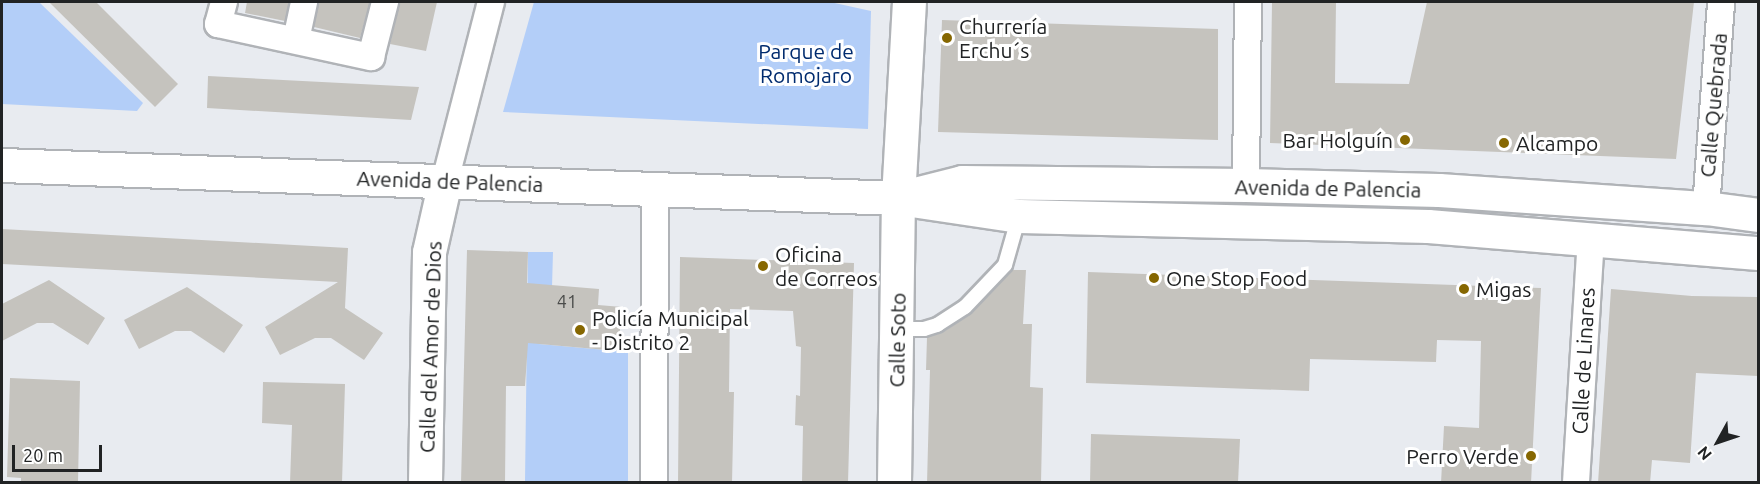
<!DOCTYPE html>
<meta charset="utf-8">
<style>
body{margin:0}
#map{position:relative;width:1760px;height:484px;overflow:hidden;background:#e8ebf0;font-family:Ubuntu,sans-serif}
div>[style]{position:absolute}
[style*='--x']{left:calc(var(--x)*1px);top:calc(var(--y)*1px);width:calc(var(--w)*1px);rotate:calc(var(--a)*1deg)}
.green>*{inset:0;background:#b3cef8}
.building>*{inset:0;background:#c5c3be}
.roads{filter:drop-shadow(2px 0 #b0b3b7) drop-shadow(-2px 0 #b0b3b7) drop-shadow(0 2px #b0b3b7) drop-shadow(0 -2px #b0b3b7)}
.lane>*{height:14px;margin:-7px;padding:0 7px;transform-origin:7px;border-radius:7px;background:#fff}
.street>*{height:26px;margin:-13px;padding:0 13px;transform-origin:13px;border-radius:13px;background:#fff}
.secondary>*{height:33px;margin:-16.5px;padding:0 16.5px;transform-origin:16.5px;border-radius:16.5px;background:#fff}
.dots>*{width:16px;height:16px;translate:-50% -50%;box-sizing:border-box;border:3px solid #fff;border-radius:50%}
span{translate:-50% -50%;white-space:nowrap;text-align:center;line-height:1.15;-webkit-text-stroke:6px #fff;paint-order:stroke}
.number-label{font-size:18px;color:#4a4b4a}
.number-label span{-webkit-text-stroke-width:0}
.poi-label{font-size:21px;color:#212324}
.left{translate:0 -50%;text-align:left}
.right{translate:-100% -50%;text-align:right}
.park-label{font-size:21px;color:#002b6e}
.street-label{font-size:21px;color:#212324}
.frame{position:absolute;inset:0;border:3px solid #212324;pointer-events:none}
.north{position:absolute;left:1688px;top:412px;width:60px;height:60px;-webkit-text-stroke:4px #fff;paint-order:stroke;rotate:230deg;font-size:16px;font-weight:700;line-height:24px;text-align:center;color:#212324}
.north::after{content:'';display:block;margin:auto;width:21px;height:27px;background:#212324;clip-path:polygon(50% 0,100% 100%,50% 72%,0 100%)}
.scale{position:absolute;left:12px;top:445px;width:90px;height:27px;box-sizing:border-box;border:3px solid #212324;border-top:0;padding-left:8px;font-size:18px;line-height:21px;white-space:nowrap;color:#212324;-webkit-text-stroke:4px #fff;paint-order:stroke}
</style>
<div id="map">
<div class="green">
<i style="clip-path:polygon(2px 2px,39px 2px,143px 103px,137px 111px,2px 104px)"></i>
<i style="clip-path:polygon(534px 2px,830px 2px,871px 11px,868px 129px,503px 112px)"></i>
<i style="clip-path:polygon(528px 252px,553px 252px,552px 288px,539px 344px,628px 352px,628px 482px,525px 482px)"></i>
</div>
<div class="building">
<i style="clip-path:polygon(49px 2px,96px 2px,178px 84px,155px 107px)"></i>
<i style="clip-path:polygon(247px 2px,289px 2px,285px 21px,245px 13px)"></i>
<i style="clip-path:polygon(319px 2px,370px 2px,360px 38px,314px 27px)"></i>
<i style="clip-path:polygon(400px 2px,437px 2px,426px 51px,390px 44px)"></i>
<i style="clip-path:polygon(1272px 2px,1336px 2px,1335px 83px,1409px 84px,1427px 2px,1694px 2px,1676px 159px,1270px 143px)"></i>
<i style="clip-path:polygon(942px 20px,1218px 29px,1218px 140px,938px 132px)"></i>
<i style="clip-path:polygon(208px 76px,419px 87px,411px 120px,207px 108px)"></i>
<i style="clip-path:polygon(2px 229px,348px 248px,345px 308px,383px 333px,364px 360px,331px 338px,315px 338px,280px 355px,265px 327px,338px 282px,2px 264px)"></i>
<i style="clip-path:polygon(467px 250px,528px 252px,527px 283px,599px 289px,598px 305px,622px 307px,618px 351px,528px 343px,525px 386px,506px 386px,505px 483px,461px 483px)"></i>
<i style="clip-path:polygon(680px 257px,854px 263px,848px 483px,802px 483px,803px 426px,795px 425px,796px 395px,800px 396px,801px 347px,796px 346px,793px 311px,730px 309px,729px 392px,734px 392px,732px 483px,678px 483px)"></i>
<i style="clip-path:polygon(1013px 270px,1026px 270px,1023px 324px,1032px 324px,1030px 387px,1043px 388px,1041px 483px,927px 483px,930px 370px,926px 370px,927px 337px,942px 333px,970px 314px)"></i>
<i style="clip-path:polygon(1088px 272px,1541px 288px,1531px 483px,1441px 483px,1444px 426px,1479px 428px,1481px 341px,1437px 340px,1436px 362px,1310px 359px,1309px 391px,1086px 383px)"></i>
<i style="clip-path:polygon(49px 280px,105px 318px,88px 345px,53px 323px,37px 323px,2px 341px,2px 304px)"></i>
<i style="clip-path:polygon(187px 287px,243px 325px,224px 353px,191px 331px,175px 331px,139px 349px,124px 320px)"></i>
<i style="clip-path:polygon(1611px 289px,1692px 296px,1758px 297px,1758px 376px,1696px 373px,1690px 463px,1652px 460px,1650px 483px,1598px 483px)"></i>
<i style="clip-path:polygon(10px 378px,80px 381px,78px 483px,21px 483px,21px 478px,7px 477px)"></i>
<i style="clip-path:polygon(263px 382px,345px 384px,342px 483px,290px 483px,292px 425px,262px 423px)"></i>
<i style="clip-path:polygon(1091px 434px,1240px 439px,1238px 483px,1090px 483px)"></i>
</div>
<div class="roads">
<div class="lane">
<i style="--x:897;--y:329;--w:27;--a:0"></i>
<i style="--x:924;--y:329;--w:14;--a:-17"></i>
<i style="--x:937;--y:325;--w:33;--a:-33"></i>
<i style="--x:965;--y:307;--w:58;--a:-46.4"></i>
<i style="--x:1005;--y:265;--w:51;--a:-74.1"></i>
</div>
<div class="street">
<i style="--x:224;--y:2;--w:23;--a:105"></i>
<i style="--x:218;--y:24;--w:157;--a:12.2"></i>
<i style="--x:371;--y:57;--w:57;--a:-75.7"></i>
<i style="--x:296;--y:40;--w:39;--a:-78"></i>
<i style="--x:445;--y:181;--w:185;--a:-75.6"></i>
<i style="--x:1246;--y:185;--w:183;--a:-89.4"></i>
<i style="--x:1706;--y:208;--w:207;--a:-85.8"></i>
<i style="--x:654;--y:482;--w:293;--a:-89.8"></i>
<i style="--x:1576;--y:482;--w:243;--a:-86.5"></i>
</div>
<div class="secondary">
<i style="--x:2;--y:165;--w:897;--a:2.11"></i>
<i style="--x:898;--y:198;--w:122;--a:8.5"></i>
<i style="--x:1019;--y:216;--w:409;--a:1.4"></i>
<i style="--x:1428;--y:226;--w:331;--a:4.7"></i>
<i style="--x:915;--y:194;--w:49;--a:-14.3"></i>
<i style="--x:962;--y:182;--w:284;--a:0.6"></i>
<i style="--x:1246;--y:185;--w:193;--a:1.5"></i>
<i style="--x:1439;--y:190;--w:268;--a:3.9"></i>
<i style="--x:1706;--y:208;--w:52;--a:7.7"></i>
<i style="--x:425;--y:482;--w:230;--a:-89"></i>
<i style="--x:429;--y:252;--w:73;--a:-77.3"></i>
<i style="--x:894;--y:482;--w:284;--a:-89.2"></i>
<i style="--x:898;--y:198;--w:196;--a:-86.8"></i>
</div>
</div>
<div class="dots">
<i style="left:947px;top:38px;background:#866701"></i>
<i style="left:1405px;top:140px;background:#866701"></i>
<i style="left:1504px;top:143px;background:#866701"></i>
<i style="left:763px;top:266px;background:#866701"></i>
<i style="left:1154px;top:278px;background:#866701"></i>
<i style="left:1464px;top:289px;background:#866701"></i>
<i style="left:580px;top:330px;background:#866701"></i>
<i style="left:1531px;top:456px;background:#866701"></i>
</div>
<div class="number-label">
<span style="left:567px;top:301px">41</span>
</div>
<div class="poi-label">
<span class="left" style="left:959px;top:38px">Churrería<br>Erchu´s</span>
<span class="right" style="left:1393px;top:140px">Bar Holguín</span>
<span class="left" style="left:1516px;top:143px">Alcampo</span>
<span class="left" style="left:775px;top:266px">Oficina<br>de Correos</span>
<span class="left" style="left:1166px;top:278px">One Stop Food</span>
<span class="left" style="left:1476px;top:289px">Migas</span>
<span class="left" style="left:592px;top:330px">Policía Municipal<br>- Distrito 2</span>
<span class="right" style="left:1519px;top:456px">Perro Verde</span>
</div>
<div class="park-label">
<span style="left:806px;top:63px">Parque de<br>Romojaro</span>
</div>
<div class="street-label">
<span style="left:1713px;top:105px;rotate:-85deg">Calle Quebrada</span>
<span style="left:450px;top:181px;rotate:2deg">Avenida de Palencia</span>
<span style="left:1328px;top:188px;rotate:1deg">Avenida de Palencia</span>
<span style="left:897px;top:340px;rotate:-89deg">Calle Soto</span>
<span style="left:430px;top:347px;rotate:-88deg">Calle del Amor de Dios</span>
<span style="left:1583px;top:361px;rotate:-87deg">Calle de Linares</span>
</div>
<div class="frame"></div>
<div class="north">N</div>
<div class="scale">20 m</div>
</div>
